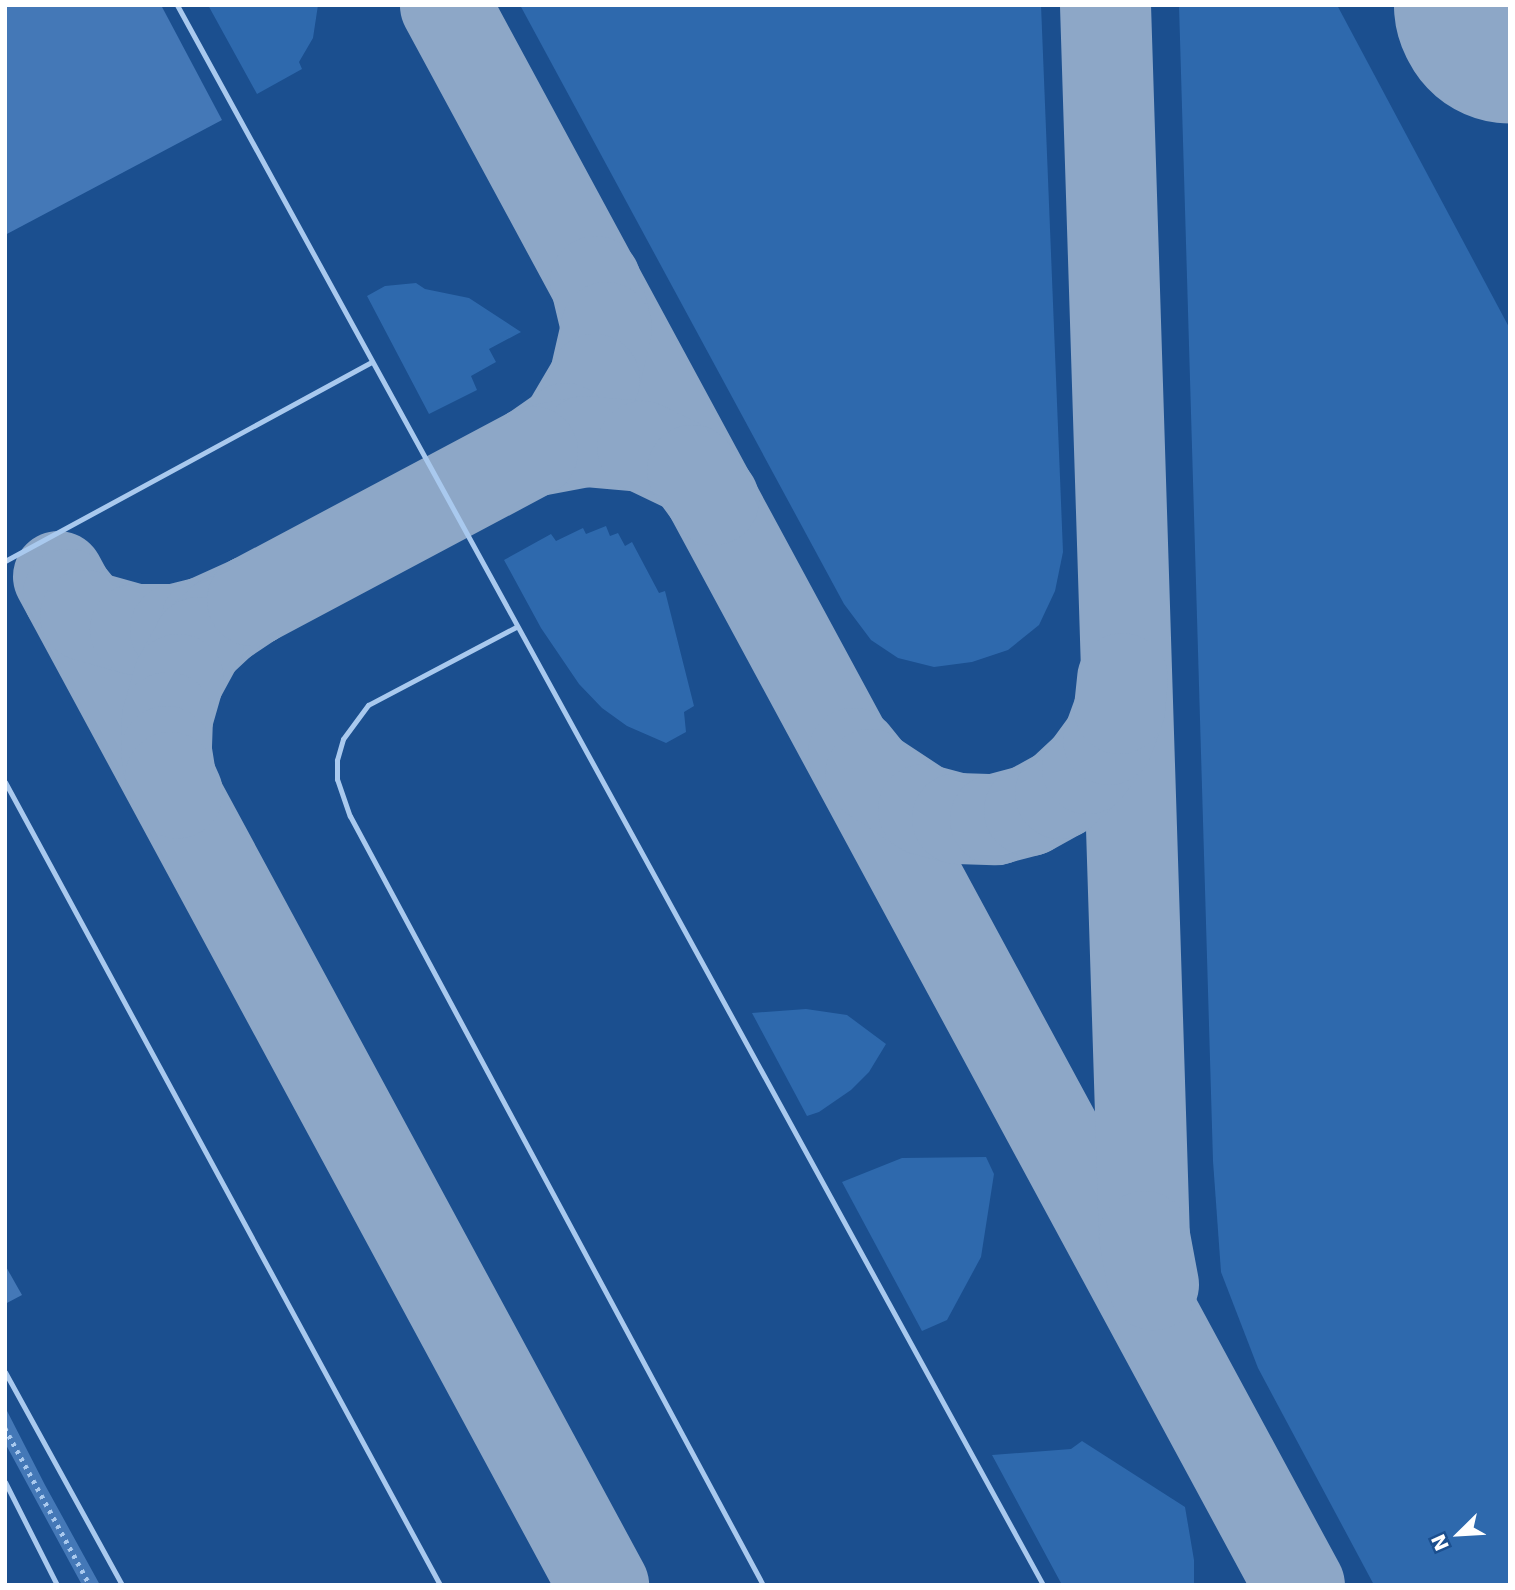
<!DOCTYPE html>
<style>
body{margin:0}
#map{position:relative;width:1515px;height:1590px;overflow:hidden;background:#1b4f8f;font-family:"DejaVu Sans",sans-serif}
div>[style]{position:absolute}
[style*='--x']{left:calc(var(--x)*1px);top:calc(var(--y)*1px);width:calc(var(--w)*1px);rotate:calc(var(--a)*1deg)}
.green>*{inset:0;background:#2e69ad}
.taxiway>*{height:91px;margin:-45.5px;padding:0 45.5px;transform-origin:45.5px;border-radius:45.5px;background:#8da7c7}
.runway>*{height:229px;margin:-114.5px;padding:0 114.5px;transform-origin:114.5px;border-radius:114.5px;background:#8da7c7}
.building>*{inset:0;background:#4478b7}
.path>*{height:4.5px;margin-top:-2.25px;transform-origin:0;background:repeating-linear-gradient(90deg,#a9c9ee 0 3.5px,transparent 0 8.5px)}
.service>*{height:5px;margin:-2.5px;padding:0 2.5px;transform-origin:2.5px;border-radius:2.5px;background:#a9c9ee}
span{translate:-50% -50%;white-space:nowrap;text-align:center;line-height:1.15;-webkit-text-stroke:5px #1b4f8f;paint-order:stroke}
.frame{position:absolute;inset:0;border:7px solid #fff;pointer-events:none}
.north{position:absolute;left:1424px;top:1499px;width:70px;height:70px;-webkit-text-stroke:5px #1b4f8f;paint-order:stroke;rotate:246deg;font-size:19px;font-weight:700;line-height:28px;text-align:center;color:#fff}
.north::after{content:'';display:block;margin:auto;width:24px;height:32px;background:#fff;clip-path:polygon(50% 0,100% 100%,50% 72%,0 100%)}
</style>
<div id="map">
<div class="green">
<i style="clip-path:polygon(208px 5px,318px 5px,313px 38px,299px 62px,302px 69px,257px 94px)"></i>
<i style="clip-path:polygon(520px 5px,1041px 5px,1063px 552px,1055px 591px,1039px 625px,1008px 650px,972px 662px,934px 667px,898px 658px,871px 640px,844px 604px)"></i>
<i style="clip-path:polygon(1179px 5px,1337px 5px,1510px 329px,1510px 1585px,1374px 1585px,1258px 1368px,1221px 1272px,1213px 1161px)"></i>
<i style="clip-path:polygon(416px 283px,425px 289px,469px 298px,521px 332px,489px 349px,496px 362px,471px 376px,477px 390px,429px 414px,367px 296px,385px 286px)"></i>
<i style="clip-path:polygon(606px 526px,610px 536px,618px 533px,625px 546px,632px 542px,659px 593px,665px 591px,694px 706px,684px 712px,686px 732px,666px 743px,627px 726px,602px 708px,579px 684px,541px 628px,504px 560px,551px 534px,556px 541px,583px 528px,586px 534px)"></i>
<i style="clip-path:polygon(806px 1009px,847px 1015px,886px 1044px,869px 1072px,851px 1090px,819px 1112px,807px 1116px,752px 1013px)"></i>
<i style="clip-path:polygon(986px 1157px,994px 1174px,981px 1257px,947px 1320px,922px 1331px,842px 1182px,902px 1158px)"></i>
<i style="clip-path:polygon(1082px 1441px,1185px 1507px,1194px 1560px,1194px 1585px,1062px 1585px,992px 1455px,1071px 1449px)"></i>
</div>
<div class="taxiway">
<i style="--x:445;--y:5;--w:1796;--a:61.61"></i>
<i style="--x:1105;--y:5;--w:1232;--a:88.19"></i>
<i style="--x:1144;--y:1236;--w:49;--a:79.4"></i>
<i style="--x:595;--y:281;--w:47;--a:76.6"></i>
<i style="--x:606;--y:327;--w:53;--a:103"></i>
<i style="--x:594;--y:379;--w:57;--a:120.6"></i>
<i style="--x:565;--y:428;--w:40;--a:145.1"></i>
<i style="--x:532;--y:451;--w:54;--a:-10.7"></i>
<i style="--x:585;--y:441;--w:57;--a:5"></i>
<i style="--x:642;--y:446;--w:55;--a:25.6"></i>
<i style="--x:692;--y:470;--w:36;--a:54"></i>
<i style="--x:58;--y:576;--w:1147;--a:61.62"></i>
<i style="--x:68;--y:594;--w:27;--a:51"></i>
<i style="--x:85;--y:615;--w:52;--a:15.6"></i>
<i style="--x:135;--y:629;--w:40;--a:0"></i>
<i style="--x:175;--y:629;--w:32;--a:-14"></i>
<i style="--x:206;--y:621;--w:51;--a:-24.5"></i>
<i style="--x:252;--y:600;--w:36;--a:146"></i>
<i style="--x:222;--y:620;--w:33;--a:137"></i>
<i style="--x:198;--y:642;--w:42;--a:118.4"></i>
<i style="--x:178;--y:679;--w:40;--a:106"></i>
<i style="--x:167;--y:717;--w:34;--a:92"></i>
<i style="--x:166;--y:751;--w:26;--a:81"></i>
<i style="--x:170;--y:777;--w:17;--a:66"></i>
<i style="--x:252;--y:600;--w:317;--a:-28"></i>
<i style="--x:853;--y:753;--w:27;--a:51"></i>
<i style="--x:870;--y:774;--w:64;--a:33.4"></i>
<i style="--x:923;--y:809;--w:35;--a:15"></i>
<i style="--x:957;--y:818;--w:38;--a:2"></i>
<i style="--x:995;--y:819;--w:35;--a:-15"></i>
<i style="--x:1029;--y:810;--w:35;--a:-29"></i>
<i style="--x:1060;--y:793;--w:37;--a:-43"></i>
<i style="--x:1087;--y:768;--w:36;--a:-54"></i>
<i style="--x:1108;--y:739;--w:33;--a:-70"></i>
<i style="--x:1119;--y:708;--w:30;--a:-84"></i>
</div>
<div class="runway">
<i style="--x:1508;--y:5;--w:4;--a:63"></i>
</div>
<div class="building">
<i style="clip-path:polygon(5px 5px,161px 5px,222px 120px,5px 235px)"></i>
<i style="clip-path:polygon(5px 1265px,22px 1295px,5px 1304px)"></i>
<i style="clip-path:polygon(5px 1407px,45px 1485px,100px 1585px,82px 1585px,5px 1443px)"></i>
</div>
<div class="path">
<i style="--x:5;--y:1428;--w:179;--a:61.6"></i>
</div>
<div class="service">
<i style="--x:177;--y:5;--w:1802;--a:61.27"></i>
<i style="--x:5;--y:561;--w:417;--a:-28.5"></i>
<i style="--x:516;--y:627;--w:167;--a:152.2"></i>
<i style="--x:368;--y:705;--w:42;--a:126.3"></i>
<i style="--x:343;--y:739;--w:22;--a:106"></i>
<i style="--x:337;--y:760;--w:19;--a:90"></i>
<i style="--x:337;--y:779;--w:39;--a:71"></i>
<i style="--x:350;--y:816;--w:873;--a:61.76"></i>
<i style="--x:5;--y:782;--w:913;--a:61.55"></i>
<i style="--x:5;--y:1372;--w:243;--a:61.2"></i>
<i style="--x:5;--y:1482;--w:115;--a:63.2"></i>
</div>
<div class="frame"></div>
<div class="north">N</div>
</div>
